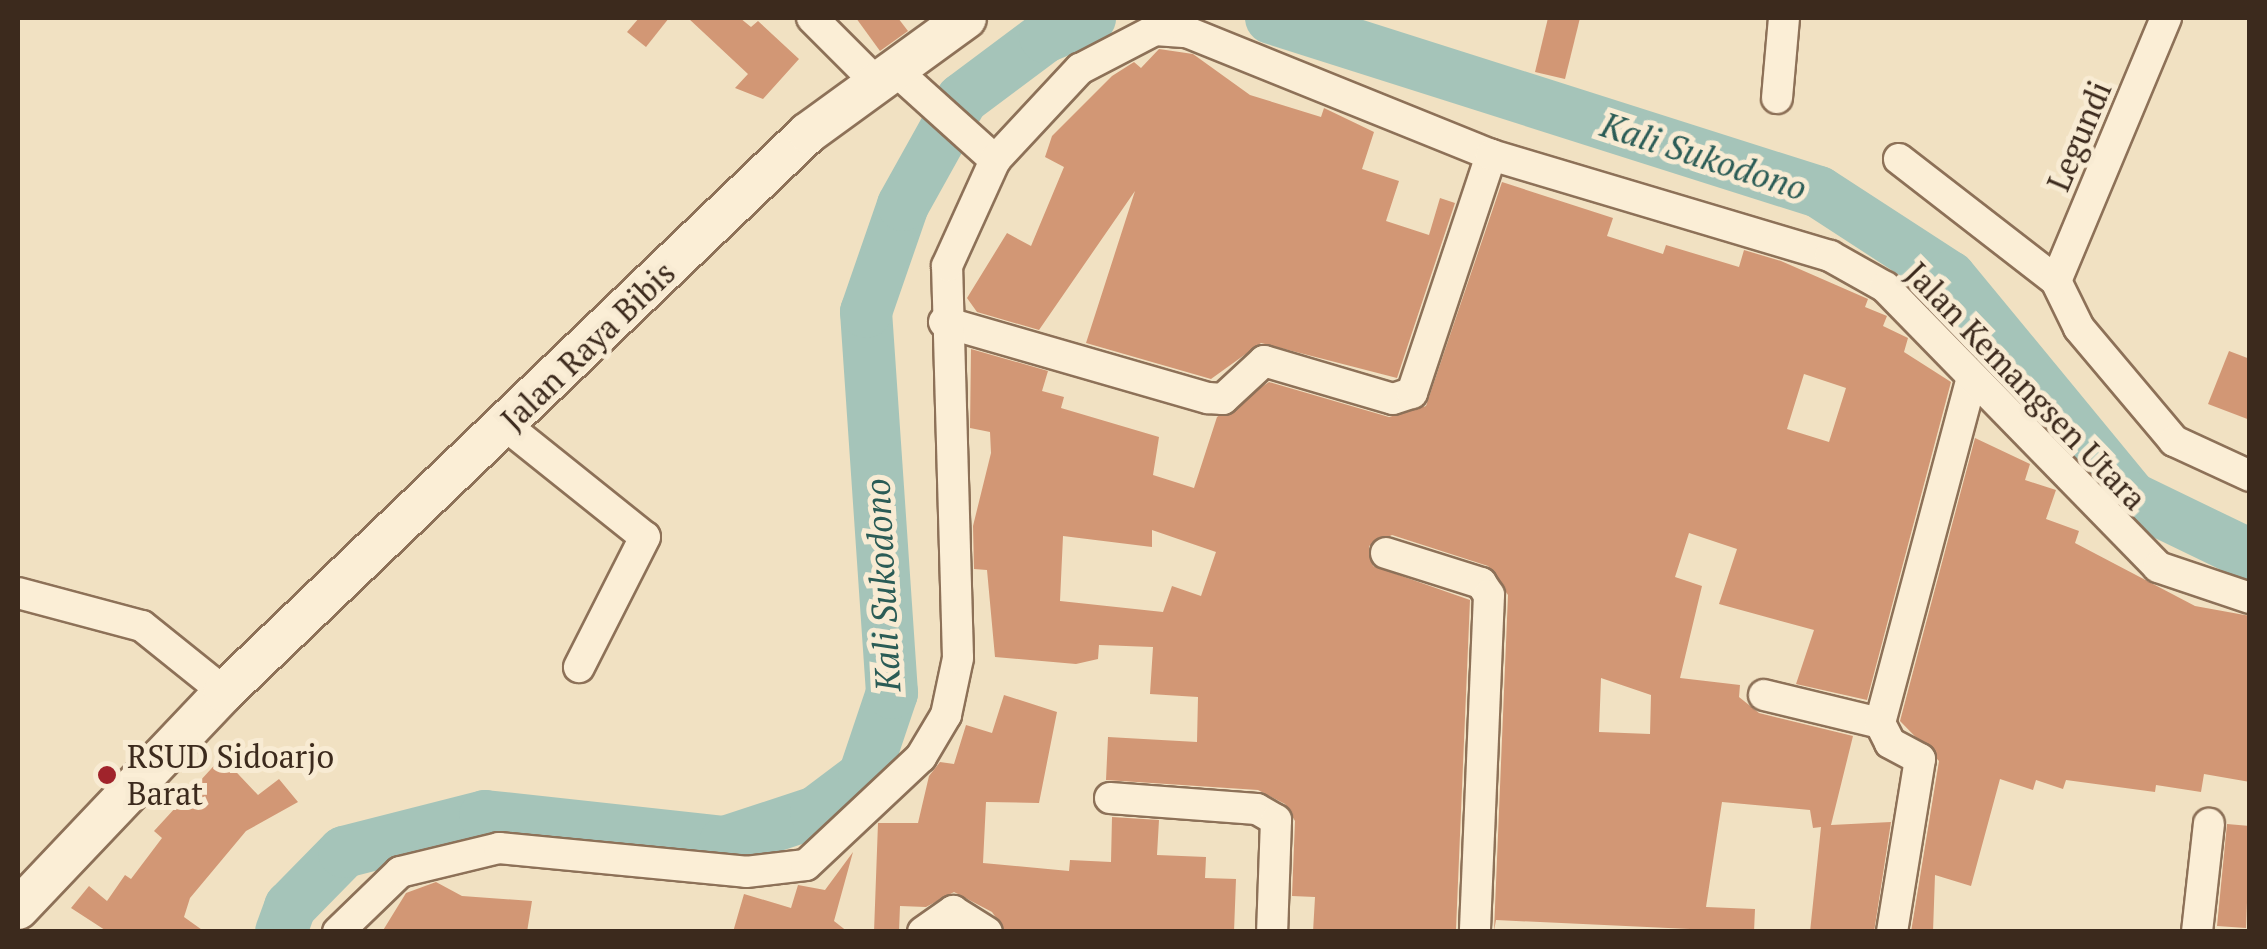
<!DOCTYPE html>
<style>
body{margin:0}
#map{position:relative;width:2267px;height:949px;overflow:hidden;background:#f1e1c2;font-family:"PT Serif",serif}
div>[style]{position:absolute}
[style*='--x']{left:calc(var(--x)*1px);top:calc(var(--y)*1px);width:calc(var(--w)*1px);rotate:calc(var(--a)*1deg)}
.river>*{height:52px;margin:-26px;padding:0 26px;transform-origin:26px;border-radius:26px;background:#a5c4b9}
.building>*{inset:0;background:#d29775}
.roads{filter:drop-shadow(2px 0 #8d7158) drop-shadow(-2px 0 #8d7158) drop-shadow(0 2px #8d7158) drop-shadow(0 -2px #8d7158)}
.minor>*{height:30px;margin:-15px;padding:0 15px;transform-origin:15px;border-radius:15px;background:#fbeed6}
.secondary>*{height:40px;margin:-20px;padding:0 20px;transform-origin:20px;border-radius:20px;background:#fbeed6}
.dots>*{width:28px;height:28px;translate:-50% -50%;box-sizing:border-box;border:5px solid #f8ebd3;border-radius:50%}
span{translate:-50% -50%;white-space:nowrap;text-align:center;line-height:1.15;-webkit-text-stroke:10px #f8ebd3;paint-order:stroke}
.street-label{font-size:32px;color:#3c2a1d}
.poi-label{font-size:32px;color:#3c2a1d}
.left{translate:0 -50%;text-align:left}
.water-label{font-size:35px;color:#2b5c56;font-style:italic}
.frame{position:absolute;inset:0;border:20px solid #3c2a1d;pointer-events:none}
</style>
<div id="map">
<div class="river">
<i style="--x:1271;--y:18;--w:575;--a:17.62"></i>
<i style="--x:1819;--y:192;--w:156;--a:33"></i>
<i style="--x:1950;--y:277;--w:286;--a:50.5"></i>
<i style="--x:2132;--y:498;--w:131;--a:25.8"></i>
<i style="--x:281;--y:932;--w:27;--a:-70"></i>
<i style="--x:290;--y:907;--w:77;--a:-45.5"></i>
<i style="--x:344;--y:852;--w:146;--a:-14.3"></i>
<i style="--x:485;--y:816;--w:241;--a:6.2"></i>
<i style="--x:725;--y:842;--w:96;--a:-18.2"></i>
<i style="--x:816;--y:812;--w:60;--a:-36.9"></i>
<i style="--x:864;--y:776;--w:88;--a:-71.4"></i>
<i style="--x:892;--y:693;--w:382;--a:-93.9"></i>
<i style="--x:866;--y:312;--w:113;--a:-70.9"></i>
<i style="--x:903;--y:205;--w:121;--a:-60.9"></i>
<i style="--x:962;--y:99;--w:104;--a:-36.8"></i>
<i style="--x:1045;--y:37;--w:49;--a:-22.9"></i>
</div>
<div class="building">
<i style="clip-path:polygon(639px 18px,669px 18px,646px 47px,627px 32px)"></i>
<i style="clip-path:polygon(688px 18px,740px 18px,751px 27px,758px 21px,799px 59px,763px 99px,735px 88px,748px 74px)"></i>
<i style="clip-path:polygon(856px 18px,898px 18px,908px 31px,880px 51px)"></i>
<i style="clip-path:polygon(1548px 18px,1580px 18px,1565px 79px,1535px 72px)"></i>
<i style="clip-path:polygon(1159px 49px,1193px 54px,1250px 95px,1321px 117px,1324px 108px,1374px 132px,1362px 169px,1399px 181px,1386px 221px,1429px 235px,1440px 198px,1455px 203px,1397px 378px,1261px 343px,1211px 379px,1086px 343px,1135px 191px,1039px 330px,977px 312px,967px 298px,1007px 233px,1031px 246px,1064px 167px,1045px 157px,1052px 136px,1112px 76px,1134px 62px,1141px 68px)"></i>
<i style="clip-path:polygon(evenodd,1502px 182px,1613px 218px,1607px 236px,1663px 254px,1666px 245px,1739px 267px,1744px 250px,1781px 261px,1868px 299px,1865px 307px,1887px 316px,1883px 326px,1908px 338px,1904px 352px,1951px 382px,1867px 700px,1796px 684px,1814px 630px,1719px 604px,1737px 549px,1689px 533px,1675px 577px,1702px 586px,1680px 678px,1740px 685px,1739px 697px,1759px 713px,1853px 736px,1831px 825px,1891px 822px,1874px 932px,1810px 932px,1821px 827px,1813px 828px,1810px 810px,1722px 802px,1706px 907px,1755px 909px,1754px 932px,1496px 920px,1494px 931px,1508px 595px,1488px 566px,1392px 535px,1369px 546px,1373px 566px,1470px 600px,1456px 929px,1313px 932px,1315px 897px,1292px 896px,1295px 821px,1285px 804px,1258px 790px,1106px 780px,1108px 737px,1197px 742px,1198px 697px,1150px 694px,1153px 647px,1099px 645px,1098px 659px,1076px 664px,995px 657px,987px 570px,974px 569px,973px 526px,991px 453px,990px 432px,970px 428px,971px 349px,1048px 371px,1042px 391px,1064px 397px,1061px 408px,1159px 437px,1153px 475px,1194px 488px,1217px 417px,1269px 382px,1389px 417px,1426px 406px,1502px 182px,1804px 374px,1846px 388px,1829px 442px,1787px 429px,1804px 374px,1502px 182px,1152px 530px,1216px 552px,1201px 596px,1172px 586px,1163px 612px,1060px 601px,1063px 536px,1152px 547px,1152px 530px,1502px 182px,1601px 678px,1651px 695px,1650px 734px,1599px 732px,1601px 678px)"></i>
<i style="clip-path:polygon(2229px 351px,2250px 359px,2250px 420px,2208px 404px)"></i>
<i style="clip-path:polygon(1975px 438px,2030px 464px,2025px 480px,2056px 490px,2046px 519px,2079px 531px,2075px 543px,2195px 606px,2250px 616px,2250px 782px,2204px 774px,2201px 792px,2156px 785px,2155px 792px,2066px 780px,2063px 789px,2036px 780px,2033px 790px,2000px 779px,1971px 886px,1935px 875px,1933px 932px,1911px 932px,1939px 761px,1900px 721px)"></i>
<i style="clip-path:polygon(1004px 695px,1057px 712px,1039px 803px,986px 802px,983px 863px,1069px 871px,1070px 860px,1111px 862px,1112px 817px,1159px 820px,1157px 855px,1206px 857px,1205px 878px,1236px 879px,1234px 932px,1006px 932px,992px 912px,954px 892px,926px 907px,900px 906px,899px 932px,874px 932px,878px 823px,918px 823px,929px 776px,940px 762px,954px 764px,966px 725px,992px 733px)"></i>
<i style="clip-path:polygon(222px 757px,258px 795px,279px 779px,298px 802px,246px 831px,190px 898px,184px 917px,205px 932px,108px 932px,71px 908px,89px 886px,107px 901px,125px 875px,131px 879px,162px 838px,154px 831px)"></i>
<i style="clip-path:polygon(2227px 824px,2250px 826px,2246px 928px,2217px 926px)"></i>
<i style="clip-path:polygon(853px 852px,834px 921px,848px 932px,733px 932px,744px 894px,791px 908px,798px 885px,825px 890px)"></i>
<i style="clip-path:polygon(436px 882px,462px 896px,532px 901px,527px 932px,382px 932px,406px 893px)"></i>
</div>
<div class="roads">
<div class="minor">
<i style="--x:812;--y:18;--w:92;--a:45"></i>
<i style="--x:895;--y:70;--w:135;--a:42"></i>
<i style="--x:1777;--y:98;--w:80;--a:-85"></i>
<i style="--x:1899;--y:159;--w:199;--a:37.8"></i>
<i style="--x:2056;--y:281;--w:52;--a:63.9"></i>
<i style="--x:2079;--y:328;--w:148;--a:49.9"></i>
<i style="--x:2174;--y:441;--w:84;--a:24.7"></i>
<i style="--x:2056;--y:281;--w:285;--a:-67.3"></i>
<i style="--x:944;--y:322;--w:275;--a:16.1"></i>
<i style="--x:1208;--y:398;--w:15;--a:4"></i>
<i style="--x:1223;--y:399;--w:56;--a:-42.8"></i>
<i style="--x:1264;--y:361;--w:134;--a:16.4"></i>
<i style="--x:1393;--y:399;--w:20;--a:-18"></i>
<i style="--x:1412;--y:393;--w:251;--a:-71.6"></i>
<i style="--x:505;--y:425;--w:179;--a:38.7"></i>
<i style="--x:645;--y:537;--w:146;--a:116.9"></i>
<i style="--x:1386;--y:553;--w:100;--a:17.5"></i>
<i style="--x:1481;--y:583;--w:14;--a:56"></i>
<i style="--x:1489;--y:595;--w:337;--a:92.4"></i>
<i style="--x:18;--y:593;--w:128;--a:14.9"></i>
<i style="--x:142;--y:626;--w:105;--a:38.8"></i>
<i style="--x:1764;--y:695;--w:119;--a:13.6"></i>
<i style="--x:1880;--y:723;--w:358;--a:-75.1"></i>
<i style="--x:1880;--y:723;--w:22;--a:63"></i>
<i style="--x:1890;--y:743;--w:34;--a:28"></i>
<i style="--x:1920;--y:759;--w:175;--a:99.2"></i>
<i style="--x:1110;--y:798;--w:147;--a:4.3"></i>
<i style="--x:1257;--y:809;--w:22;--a:30"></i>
<i style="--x:1276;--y:820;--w:112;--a:92"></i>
<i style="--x:338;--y:932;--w:86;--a:-44.1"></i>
<i style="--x:400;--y:872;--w:102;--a:-13.6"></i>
<i style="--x:499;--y:848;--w:248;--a:5.5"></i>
<i style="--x:746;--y:872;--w:60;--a:-6.7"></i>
<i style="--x:806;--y:865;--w:158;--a:-43.2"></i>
<i style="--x:921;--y:757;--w:49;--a:-59.2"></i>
<i style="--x:946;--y:715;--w:58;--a:-78.1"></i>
<i style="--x:958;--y:658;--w:392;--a:-91.6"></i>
<i style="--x:947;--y:266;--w:116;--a:-65.6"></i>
<i style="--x:995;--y:160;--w:125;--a:-47"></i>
<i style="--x:1080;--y:69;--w:85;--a:-27.5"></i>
<i style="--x:1155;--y:30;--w:32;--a:4"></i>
<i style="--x:1187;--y:32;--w:328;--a:22"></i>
<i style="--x:1491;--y:155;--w:354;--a:16.6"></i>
<i style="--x:1830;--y:256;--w:63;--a:29.4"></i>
<i style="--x:1885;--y:287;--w:391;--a:45.7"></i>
<i style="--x:2158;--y:567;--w:97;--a:18.6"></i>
<i style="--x:923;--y:932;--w:37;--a:-35"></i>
<i style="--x:953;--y:911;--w:40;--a:32"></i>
<i style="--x:2197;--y:932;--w:109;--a:-83.7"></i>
</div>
<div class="secondary">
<i style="--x:18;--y:909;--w:299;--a:-46.5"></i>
<i style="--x:224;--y:692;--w:808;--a:-43.75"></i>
<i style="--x:808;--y:133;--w:195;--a:-36"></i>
</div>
</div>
<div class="dots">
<i style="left:107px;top:775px;background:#a0232b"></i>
</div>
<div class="street-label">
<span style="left:2079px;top:136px;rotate:-67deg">Legundi</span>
<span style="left:588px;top:346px;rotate:-44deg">Jalan Raya Bibis</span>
<span style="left:2026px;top:386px;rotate:46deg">Jalan Kemangsen Utara</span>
</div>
<div class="poi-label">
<span class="left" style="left:127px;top:775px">RSUD Sidoarjo<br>Barat</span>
</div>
<div class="water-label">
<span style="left:1704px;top:156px;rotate:18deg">Kali Sukodono</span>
<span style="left:882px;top:585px;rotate:-93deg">Kali Sukodono</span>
</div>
<div class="frame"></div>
</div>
